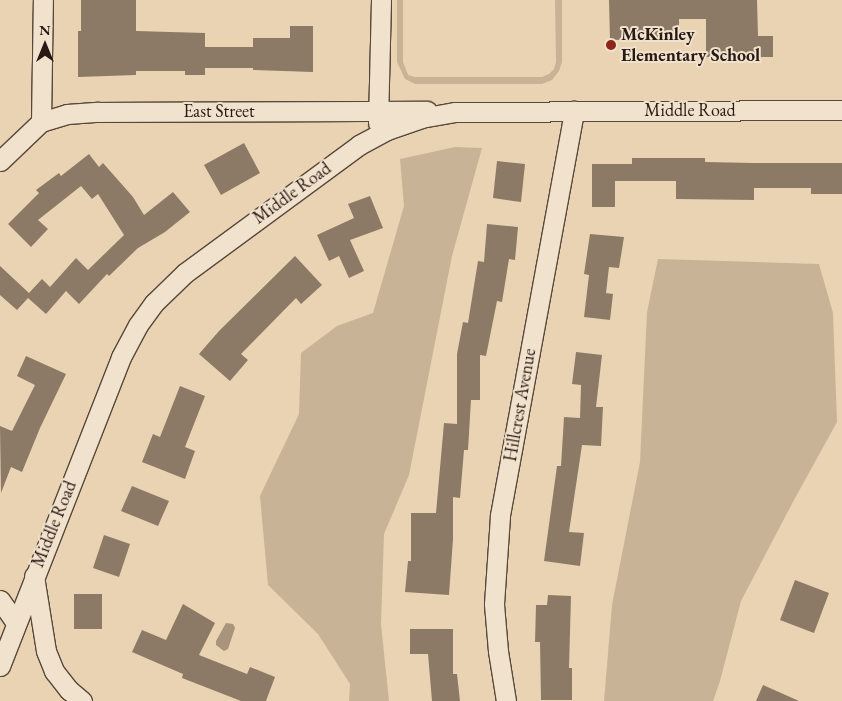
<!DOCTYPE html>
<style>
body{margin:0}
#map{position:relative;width:842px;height:701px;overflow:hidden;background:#ead3b2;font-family:"EB Garamond",serif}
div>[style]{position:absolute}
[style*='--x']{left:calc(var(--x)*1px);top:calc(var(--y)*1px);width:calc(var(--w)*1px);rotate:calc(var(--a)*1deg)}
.green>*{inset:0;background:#c9b397}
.water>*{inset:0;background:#a8947c}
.building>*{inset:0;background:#8c7a66}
.roads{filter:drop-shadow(1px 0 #58483b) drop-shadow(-1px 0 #58483b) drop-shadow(0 1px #58483b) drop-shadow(0 -1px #58483b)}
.street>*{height:19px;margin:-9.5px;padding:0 9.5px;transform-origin:9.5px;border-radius:9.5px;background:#f1e2cd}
.dots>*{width:14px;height:14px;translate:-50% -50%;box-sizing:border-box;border:2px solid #f1e2cd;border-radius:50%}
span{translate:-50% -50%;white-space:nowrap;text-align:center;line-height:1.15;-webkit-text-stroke:4px #f1e2cd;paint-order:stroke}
.poi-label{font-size:18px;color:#271913;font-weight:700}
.left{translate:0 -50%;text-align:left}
.street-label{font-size:18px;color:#271913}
.north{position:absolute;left:20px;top:20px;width:50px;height:50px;-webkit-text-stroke:4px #f1e2cd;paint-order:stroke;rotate:0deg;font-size:14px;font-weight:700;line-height:20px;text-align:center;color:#271913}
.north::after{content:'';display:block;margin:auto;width:18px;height:22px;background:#271913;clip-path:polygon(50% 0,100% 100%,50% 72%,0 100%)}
</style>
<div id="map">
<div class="green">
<i style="clip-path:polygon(397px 0,403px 0,403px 62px,408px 75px,415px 77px,542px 77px,549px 74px,554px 69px,556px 62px,555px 0,562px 0,562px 62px,559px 71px,552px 80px,542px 84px,415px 84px,405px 79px,397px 62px)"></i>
<i style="clip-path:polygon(455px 147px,482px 148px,452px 256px,409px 475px,384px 534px,381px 624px,389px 701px,349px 701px,350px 684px,318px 634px,268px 585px,260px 496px,299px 414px,301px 353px,337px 326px,373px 313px,404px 206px,400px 159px)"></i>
<i style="clip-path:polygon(658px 259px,819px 264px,833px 313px,837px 422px,794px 500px,741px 601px,720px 681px,713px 701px,604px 701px,612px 605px,640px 462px,647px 312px)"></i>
</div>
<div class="water">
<i style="clip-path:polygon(226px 623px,233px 624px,235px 628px,228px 649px,224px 651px,216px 645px,216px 641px)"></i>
</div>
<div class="building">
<i style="clip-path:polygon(81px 0,136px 0,136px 31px,205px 33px,205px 47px,253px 47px,253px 38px,290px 38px,290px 26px,313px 26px,313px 72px,253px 70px,253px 68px,205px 68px,205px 75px,185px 75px,185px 71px,136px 71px,136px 75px,78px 77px,78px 31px,81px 31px)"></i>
<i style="clip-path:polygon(609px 0,757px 0,758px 36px,773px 36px,773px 57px,706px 57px,706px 19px,679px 19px,679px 39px,610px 40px)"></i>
<i style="clip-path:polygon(244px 143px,260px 173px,221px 195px,204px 165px)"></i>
<i style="clip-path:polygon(89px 154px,99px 167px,103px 163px,133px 197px,144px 215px,173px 192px,190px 212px,165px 232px,138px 248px,109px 276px,107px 274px,79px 304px,66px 291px,46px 314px,28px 298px,17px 310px,0 295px,0 266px,29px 293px,42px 279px,50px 287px,76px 258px,88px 270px,124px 235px,98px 194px,92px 199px,81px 186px,38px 220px,48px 229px,31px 247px,8px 224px,39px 193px,36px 190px,59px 173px,61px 176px)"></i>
<i style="clip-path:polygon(632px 158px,705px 158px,705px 162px,754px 163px,842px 163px,842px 194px,811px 194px,811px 188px,754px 188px,754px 200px,676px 199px,676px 181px,615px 181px,615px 207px,592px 207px,592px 164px,632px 164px)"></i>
<i style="clip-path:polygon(497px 161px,525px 164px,521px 202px,493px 198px)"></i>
<i style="clip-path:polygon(370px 196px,383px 228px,350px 240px,364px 271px,349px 278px,339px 256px,329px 261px,317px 235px,354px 218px,348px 204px)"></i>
<i style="clip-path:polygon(487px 224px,518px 227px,515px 260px,509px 259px,502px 302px,497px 301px,486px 356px,480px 355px,480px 400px,471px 400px,468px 450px,464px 450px,460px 498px,453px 497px,453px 539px,449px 595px,405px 592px,408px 561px,411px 561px,411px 513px,436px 513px,444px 423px,457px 424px,457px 354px,463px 322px,468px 323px,478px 261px,484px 262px)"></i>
<i style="clip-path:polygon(590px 234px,624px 237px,619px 268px,609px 267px,606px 293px,613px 294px,610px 320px,584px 317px,589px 275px,584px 274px)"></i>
<i style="clip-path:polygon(295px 256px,322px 285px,301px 304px,296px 298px,241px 354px,248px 360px,230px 381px,199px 354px,219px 331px)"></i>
<i style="clip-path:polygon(576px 352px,602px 355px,596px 407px,603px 407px,601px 446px,582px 445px,569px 532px,584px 533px,580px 566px,544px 561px,557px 466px,561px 466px,564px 417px,580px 418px,581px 385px,572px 384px)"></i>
<i style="clip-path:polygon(26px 356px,66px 374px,40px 428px,22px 472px,11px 467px,1px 493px,0 426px,12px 431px,35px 385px,17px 376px)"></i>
<i style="clip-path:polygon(180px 386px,205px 396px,185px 447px,195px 451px,185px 479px,142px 462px,153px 434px,160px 437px)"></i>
<i style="clip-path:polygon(132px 486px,169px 501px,158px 526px,121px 511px)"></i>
<i style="clip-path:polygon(104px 535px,130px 544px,119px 577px,93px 568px)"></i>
<i style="clip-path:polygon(795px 580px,829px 593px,814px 633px,780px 620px)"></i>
<i style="clip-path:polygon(74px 594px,102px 594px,102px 629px,74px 629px)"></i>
<i style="clip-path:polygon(548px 595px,571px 596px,569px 668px,572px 668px,572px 700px,541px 700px,540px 642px,535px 642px,536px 605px,547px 605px)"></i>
<i style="clip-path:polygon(183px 604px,215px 623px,199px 655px,247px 674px,250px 667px,275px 677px,266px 701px,241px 701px,182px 678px,183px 674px,132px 652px,142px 630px,166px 640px)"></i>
<i style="clip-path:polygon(410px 629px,453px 629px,453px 674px,457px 674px,460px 701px,432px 701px,428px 654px,410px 654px)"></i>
<i style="clip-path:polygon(763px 685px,799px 701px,756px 701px)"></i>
</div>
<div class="roads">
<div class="street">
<i style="--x:41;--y:122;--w:122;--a:-89.1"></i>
<i style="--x:378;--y:123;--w:123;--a:-88.6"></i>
<i style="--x:0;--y:161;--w:57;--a:-43.6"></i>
<i style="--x:41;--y:122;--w:27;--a:-17"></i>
<i style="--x:67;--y:114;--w:31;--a:-4"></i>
<i style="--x:98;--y:112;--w:329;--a:-0.2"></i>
<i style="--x:34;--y:576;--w:76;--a:80.9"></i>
<i style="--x:46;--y:651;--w:22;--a:68"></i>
<i style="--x:54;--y:671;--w:24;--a:52"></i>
<i style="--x:69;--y:690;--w:17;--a:40"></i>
<i style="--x:0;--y:600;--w:28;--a:55"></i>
<i style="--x:0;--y:666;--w:332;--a:-68.6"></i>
<i style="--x:121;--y:357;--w:36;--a:-62"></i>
<i style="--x:138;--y:325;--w:27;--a:-54"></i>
<i style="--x:154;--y:303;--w:43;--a:-44.1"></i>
<i style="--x:185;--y:273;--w:216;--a:-36.3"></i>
<i style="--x:359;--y:145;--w:32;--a:-28"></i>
<i style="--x:387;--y:130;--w:36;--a:-19"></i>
<i style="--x:421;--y:118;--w:35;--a:-10"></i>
<i style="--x:455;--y:112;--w:387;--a:-0.3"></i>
<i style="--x:506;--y:701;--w:51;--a:-99.1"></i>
<i style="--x:498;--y:651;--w:47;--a:-94.9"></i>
<i style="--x:494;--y:604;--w:89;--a:-86.1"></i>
<i style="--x:500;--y:515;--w:411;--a:-79.6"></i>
</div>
</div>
<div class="dots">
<i style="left:611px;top:45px;background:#8f2418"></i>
</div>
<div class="poi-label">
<span class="left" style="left:621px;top:45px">McKinley<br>Elementary School</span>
</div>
<div class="street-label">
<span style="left:690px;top:110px">Middle Road</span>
<span style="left:219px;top:111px">East Street</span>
<span style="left:292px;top:193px;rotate:-36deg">Middle Road</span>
<span style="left:520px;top:405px;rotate:-80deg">Hillcrest Avenue</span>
<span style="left:54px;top:524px;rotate:-68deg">Middle Road</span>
</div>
<div class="north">N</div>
</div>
